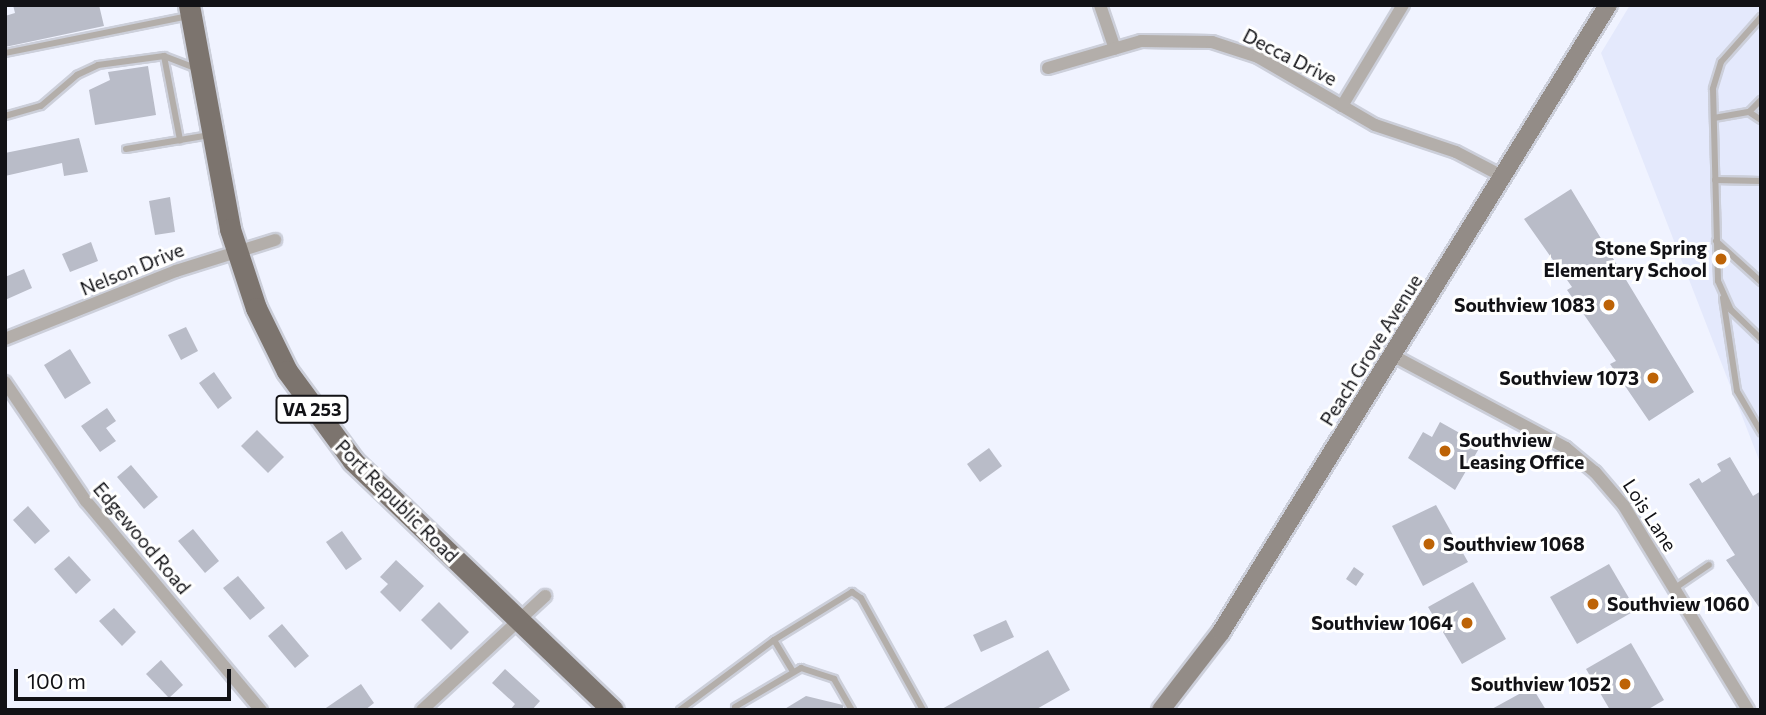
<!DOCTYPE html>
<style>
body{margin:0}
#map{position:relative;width:1766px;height:715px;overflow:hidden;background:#f0f3ff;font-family:Commissioner,sans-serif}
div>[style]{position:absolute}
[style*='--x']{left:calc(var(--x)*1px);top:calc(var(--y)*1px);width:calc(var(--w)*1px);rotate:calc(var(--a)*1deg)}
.built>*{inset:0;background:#e4e9fc}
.building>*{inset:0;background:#b9bcc8}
.roads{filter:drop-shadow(2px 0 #cccfda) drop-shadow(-2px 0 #cccfda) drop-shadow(0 2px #cccfda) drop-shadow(0 -2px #cccfda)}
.lane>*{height:6px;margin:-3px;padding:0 3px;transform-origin:3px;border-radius:3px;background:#b3aeaa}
.street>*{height:12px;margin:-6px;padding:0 6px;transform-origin:6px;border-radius:6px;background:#b3aeaa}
.secondary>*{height:18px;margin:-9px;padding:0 9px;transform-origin:9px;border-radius:9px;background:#938c87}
.primary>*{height:21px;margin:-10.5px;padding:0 10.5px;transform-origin:10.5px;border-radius:10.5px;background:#7c746e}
.dots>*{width:19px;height:19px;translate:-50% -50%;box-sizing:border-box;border:4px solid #fff;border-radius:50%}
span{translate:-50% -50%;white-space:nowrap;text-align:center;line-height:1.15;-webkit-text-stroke:6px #fff;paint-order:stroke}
.shield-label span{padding:2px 5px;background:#fff;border:2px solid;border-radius:5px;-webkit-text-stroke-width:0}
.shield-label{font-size:18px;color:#121216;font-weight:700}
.street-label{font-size:19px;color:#121216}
.poi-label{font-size:19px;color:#121216;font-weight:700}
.right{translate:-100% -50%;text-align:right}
.left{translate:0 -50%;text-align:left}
.frame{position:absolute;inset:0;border:7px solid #121216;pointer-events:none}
.scale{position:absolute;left:14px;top:669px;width:217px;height:32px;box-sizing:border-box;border:4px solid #121216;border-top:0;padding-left:9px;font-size:21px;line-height:24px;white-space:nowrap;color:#121216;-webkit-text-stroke:5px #fff;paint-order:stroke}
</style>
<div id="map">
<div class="built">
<i style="clip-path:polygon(1630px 5px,1761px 5px,1761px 465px,1601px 53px)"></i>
</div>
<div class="building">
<i style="clip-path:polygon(13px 5px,99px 5px,104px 26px,5px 47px,5px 16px,15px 13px)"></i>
<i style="clip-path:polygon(148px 66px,156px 115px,95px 125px,89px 90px,110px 80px,108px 72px)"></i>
<i style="clip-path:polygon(79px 138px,88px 172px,64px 176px,62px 163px,5px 176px,5px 153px)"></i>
<i style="clip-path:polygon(1571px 189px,1694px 392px,1649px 421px,1610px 364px,1616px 361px,1567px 290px,1572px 287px,1524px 219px)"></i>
<i style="clip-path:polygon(170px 197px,175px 232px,155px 235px,149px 201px)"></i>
<i style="clip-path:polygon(91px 242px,98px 261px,70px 272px,62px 254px)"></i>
<i style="clip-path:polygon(24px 269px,32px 288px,5px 300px,5px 277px)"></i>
<i style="clip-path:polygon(186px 327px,198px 351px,181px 360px,168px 335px)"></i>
<i style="clip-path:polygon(70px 349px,91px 383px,65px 399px,44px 365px)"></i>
<i style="clip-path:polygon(214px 372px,232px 398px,218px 409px,199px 383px)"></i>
<i style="clip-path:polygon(107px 408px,116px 421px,106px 428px,116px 441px,100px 452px,81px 426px)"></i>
<i style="clip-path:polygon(1440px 422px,1481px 445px,1455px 490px,1408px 458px,1423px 432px,1432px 437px)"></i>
<i style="clip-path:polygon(257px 430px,284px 457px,268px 473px,241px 446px)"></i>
<i style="clip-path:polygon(989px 448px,1002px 466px,980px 482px,967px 464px)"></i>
<i style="clip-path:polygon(1730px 457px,1753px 496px,1761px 491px,1761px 610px,1726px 560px,1735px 555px,1689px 484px,1699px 478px,1702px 483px,1721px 471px,1717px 464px)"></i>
<i style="clip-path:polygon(131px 465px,158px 497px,144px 509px,117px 477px)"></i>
<i style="clip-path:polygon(1436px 505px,1468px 562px,1423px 586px,1392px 526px)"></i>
<i style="clip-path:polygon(28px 506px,50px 531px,35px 544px,13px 520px)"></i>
<i style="clip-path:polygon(193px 529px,219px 561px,205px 573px,178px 541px)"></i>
<i style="clip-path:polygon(342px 531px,362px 559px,346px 570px,326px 542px)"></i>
<i style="clip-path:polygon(69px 556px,91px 580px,76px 594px,54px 569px)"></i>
<i style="clip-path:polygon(396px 560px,424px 586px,400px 612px,380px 592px,388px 584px,380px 577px)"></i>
<i style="clip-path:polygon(1609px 564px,1636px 610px,1577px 644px,1550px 597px)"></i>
<i style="clip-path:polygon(1354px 567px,1364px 574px,1356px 586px,1346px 579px)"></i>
<i style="clip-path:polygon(238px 576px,265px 608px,250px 620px,223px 588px)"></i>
<i style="clip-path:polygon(1473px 582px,1506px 639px,1462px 664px,1428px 607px)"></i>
<i style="clip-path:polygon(439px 602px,469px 632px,451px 650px,421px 620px)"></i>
<i style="clip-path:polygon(114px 608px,136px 632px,122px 646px,99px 621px)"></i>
<i style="clip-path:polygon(1006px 620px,1014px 637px,981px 652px,973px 635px)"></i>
<i style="clip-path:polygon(282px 624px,309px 656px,295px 668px,268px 636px)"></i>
<i style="clip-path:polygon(1631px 643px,1664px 700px,1647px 710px,1610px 710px,1586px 669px)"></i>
<i style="clip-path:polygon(1048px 650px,1070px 690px,1035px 710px,940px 710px)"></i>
<i style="clip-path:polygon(161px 660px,183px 685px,169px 698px,146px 674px)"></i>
<i style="clip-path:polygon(505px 669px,540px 701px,532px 710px,510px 710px,515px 704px,492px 683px)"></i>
<i style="clip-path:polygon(361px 684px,374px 703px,365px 710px,323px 710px)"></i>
<i style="clip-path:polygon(1532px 687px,1546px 710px,1490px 710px)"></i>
<i style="clip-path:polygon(806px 696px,843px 705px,843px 710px,783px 710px)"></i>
</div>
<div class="roads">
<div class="lane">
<i style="--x:1761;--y:17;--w:60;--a:131.6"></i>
<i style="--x:1721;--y:62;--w:28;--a:107"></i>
<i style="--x:1713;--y:89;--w:192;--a:88.5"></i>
<i style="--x:1718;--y:281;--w:32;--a:66"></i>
<i style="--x:1731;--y:310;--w:42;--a:44"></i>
<i style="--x:5;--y:53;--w:188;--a:-11.4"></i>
<i style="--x:164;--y:56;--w:86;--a:79.2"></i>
<i style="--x:1749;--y:112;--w:14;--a:34"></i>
<i style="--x:5;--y:116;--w:37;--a:-16"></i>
<i style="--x:41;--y:106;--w:48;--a:-40.7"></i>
<i style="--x:77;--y:75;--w:23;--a:-25"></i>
<i style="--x:98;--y:65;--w:67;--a:-7.8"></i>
<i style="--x:164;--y:56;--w:33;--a:21"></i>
<i style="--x:1714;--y:118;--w:36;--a:-10"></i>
<i style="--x:1749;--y:112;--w:17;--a:-45"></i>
<i style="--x:126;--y:149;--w:85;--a:-9.5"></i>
<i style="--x:1715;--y:180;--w:46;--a:1.2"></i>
<i style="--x:1716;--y:241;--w:61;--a:42.3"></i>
<i style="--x:1723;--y:298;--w:94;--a:81.4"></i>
<i style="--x:1737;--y:391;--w:48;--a:59.7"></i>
<i style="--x:1675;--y:588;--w:41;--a:-34.1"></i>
<i style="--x:774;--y:640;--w:35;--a:59"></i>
<i style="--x:735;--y:707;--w:77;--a:-30.6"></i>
<i style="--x:801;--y:668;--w:35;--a:18"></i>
<i style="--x:834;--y:679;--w:36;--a:60"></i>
<i style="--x:680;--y:710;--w:117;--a:-36.7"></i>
<i style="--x:774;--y:640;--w:92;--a:-31.6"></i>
<i style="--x:852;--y:592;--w:11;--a:34"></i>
<i style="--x:861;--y:598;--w:128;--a:61"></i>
</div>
<div class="street">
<i style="--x:1100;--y:5;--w:46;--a:71.2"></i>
<i style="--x:1048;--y:68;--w:97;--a:-16.2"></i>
<i style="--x:1141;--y:41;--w:71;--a:0.8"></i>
<i style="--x:1212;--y:42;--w:48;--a:18.1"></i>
<i style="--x:1258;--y:57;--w:135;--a:30.2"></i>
<i style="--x:1375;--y:125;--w:85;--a:18.4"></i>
<i style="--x:1456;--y:152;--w:52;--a:27.6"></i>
<i style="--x:1342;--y:106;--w:118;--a:-58.9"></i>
<i style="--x:5;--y:339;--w:184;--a:-21.7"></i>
<i style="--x:176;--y:271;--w:104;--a:-17.4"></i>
<i style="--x:1392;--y:355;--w:197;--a:28.1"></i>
<i style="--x:1566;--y:448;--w:38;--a:40"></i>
<i style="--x:1595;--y:472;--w:45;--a:49.5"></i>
<i style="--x:1624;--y:506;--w:239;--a:58.7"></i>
<i style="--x:5;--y:382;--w:144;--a:55.8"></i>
<i style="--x:86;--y:501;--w:273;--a:50.1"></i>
<i style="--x:422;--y:710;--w:168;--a:-42.8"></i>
</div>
<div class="secondary">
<i style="--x:1161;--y:710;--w:98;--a:-52.4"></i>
<i style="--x:1221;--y:632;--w:737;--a:-58.32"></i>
</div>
<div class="primary">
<i style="--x:189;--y:5;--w:228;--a:79.6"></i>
<i style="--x:230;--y:229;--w:83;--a:71.8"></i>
<i style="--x:256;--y:308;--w:70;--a:63.8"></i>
<i style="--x:287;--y:371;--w:112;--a:53.7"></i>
<i style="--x:353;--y:461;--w:360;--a:43.8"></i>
</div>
</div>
<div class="dots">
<i style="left:1721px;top:259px;background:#bd6306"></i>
<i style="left:1609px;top:305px;background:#bd6306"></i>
<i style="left:1653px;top:378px;background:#bd6306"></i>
<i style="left:1445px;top:451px;background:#bd6306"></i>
<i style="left:1429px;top:544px;background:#bd6306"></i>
<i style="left:1593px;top:604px;background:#bd6306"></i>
<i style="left:1467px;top:623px;background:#bd6306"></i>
<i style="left:1625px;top:684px;background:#bd6306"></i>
</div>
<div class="shield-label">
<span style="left:312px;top:409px">VA 253</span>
</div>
<div class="street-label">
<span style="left:1290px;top:57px;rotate:27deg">Decca Drive</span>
<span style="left:132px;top:269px;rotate:-22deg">Nelson Drive</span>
<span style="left:1371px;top:350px;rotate:-58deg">Peach Grove Avenue</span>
<span style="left:397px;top:501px;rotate:45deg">Port Republic Road</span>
<span style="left:1650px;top:515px;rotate:57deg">Lois Lane</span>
<span style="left:142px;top:538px;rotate:50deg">Edgewood Road</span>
</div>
<div class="poi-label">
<span class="right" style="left:1707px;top:259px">Stone Spring<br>Elementary School</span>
<span class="right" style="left:1595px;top:305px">Southview 1083</span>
<span class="right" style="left:1639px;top:378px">Southview 1073</span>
<span class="left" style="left:1459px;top:451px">Southview<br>Leasing Office</span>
<span class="left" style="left:1443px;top:544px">Southview 1068</span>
<span class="left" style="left:1607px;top:604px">Southview 1060</span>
<span class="right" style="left:1453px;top:623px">Southview 1064</span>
<span class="right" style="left:1611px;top:684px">Southview 1052</span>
</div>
<div class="frame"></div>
<div class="scale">100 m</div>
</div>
